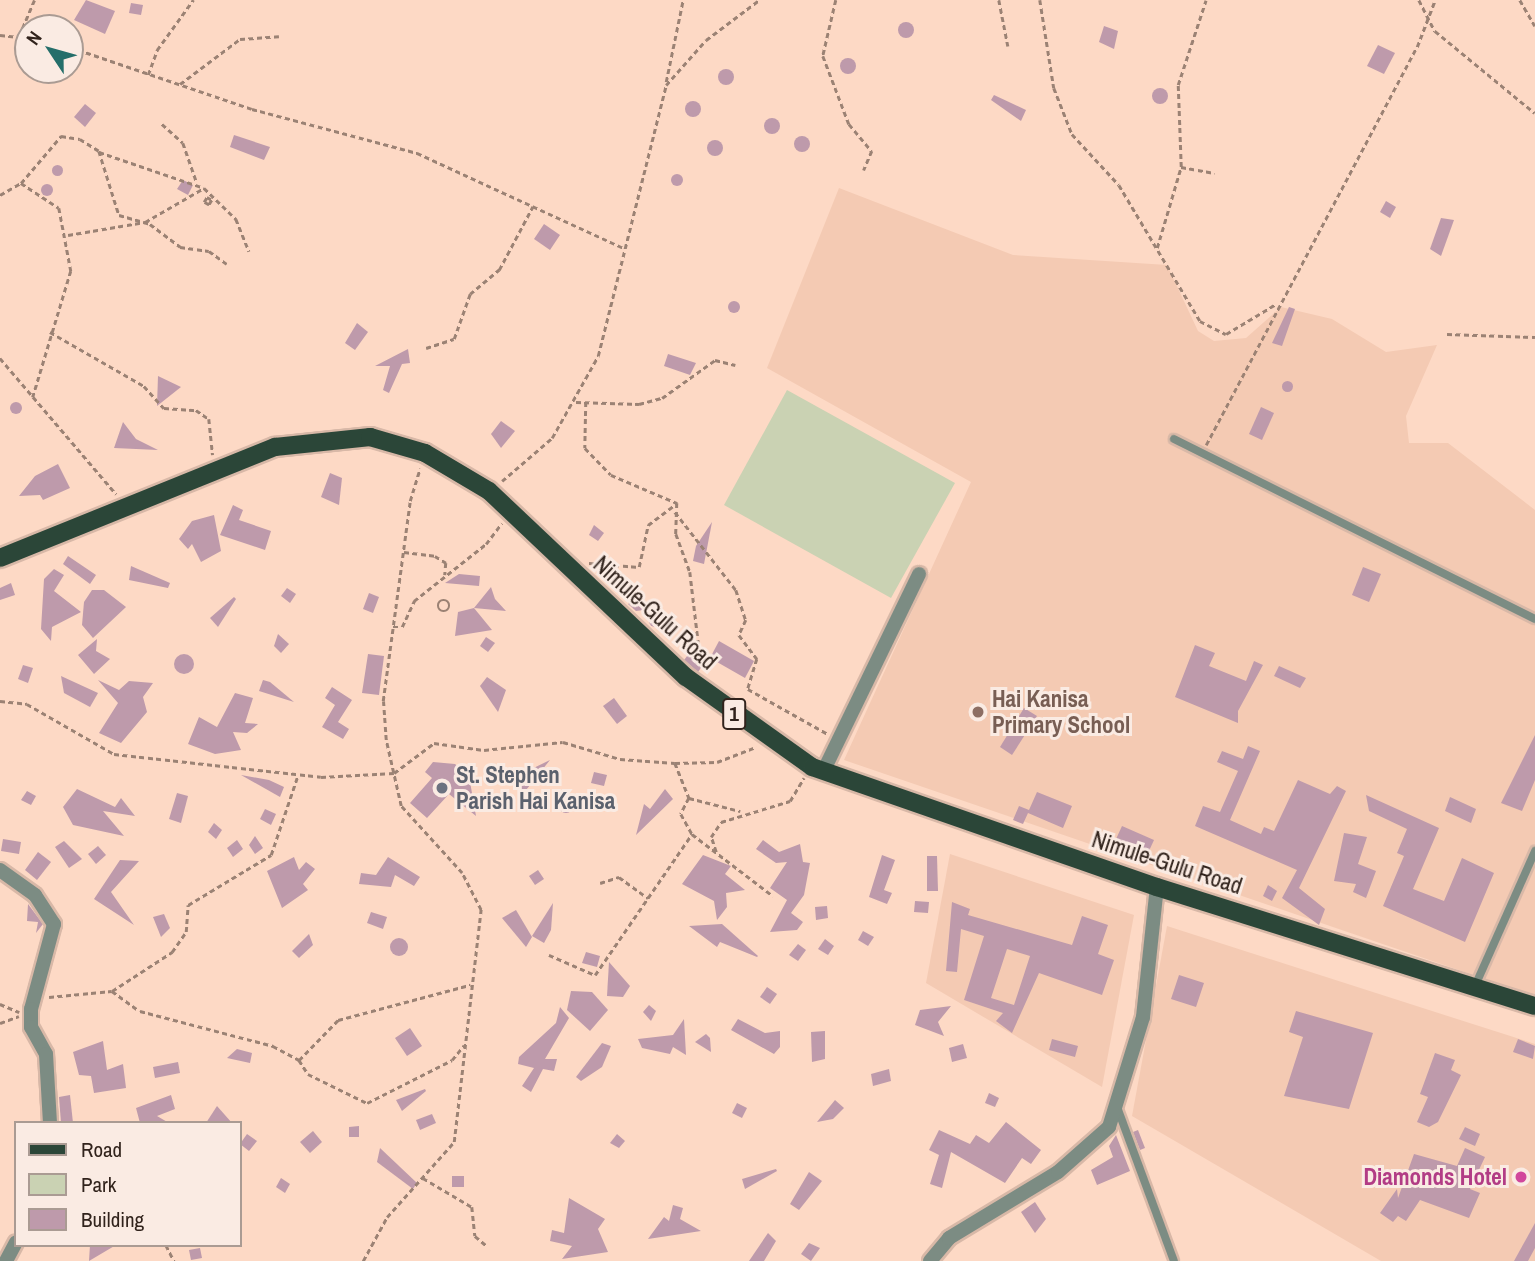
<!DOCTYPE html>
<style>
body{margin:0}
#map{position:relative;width:1535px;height:1261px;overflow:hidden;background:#fdd9c5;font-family:"Archivo Narrow",sans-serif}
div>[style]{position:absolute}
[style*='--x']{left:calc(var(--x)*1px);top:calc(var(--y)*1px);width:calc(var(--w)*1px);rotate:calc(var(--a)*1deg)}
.built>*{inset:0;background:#f4cab3}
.green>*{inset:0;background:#cad2b3}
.building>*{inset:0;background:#be9aab}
.round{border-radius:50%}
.path>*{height:2.5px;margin-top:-1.25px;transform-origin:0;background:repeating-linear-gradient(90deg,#9b8274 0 5px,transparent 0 8.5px)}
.path>.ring{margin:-1.25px;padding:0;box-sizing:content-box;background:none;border:2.5px solid #9b8274;border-radius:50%}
.roads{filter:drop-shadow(2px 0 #d8b8a7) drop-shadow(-2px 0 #d8b8a7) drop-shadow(0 2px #d8b8a7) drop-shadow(0 -2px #d8b8a7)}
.service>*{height:8px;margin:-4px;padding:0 4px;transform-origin:4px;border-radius:4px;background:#7c8c83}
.minor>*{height:14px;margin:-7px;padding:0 7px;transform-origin:7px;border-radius:7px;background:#7c8c83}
.primary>*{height:18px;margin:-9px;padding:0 9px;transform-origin:9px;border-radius:9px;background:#2b4638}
.dots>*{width:19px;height:19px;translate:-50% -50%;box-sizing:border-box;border:4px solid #faebe3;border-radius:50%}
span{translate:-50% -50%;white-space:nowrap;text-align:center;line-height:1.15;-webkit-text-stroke:6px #faebe3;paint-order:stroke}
.shield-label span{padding:2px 5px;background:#faebe3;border:2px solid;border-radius:5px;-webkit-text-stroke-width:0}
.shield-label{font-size:21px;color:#31231c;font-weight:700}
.street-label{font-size:23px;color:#31231c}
.education-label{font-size:23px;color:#785e54;font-weight:700}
.left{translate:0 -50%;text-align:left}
.worship-label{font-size:23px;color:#5b616d;font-weight:700}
.hotel-label{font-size:23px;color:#b23c85;font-weight:700}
.right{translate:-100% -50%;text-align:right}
.legend{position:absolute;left:14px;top:1121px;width:228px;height:126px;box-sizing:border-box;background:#faebe3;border:2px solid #aa9b93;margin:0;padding:9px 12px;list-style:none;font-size:21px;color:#31231c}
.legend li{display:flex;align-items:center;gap:14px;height:35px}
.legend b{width:35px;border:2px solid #aa9b93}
.north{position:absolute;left:14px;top:14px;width:70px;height:70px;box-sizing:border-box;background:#faebe3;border:2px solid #aa9b93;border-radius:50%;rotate:306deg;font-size:19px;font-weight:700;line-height:28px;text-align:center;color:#31231c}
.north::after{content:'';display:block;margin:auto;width:24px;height:32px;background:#246e6a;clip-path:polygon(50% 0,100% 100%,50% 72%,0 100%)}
</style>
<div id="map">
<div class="built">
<i style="clip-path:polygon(839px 188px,1013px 255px,1167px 265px,1198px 331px,1214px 341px,1246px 338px,1281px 307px,1332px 319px,1386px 352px,1437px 345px,1406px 416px,1409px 443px,1448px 443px,1535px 510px,1535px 996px,844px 760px,971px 482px,767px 368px)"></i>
<i style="clip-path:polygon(950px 854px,1134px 915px,1102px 1087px,926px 983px)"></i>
<i style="clip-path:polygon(1167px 926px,1535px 1044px,1535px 1261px,1381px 1261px,1132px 1116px)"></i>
</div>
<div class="green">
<i style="clip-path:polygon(787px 390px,955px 483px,891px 598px,724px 505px)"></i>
</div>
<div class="building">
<i style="clip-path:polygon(86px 0,115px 11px,105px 34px,74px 20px)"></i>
<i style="clip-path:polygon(131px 3px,143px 5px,141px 15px,129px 13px)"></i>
<i class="round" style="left:898px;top:22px;width:16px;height:16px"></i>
<i style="clip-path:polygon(1104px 26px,1118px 31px,1114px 49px,1099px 42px)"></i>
<i style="clip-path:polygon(1378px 45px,1395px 53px,1384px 74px,1367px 66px)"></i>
<i class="round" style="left:840px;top:58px;width:16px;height:16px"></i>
<i class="round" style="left:718px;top:69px;width:16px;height:16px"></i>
<i class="round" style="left:1152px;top:88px;width:16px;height:16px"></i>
<i style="clip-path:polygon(994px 95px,1026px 110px,1021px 121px,991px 100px)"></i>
<i class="round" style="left:685px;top:101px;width:16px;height:16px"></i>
<i style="clip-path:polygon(85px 104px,96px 113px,85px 127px,74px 117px)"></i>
<i class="round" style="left:764px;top:118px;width:16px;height:16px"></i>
<i style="clip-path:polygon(234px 135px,270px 147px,264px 160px,230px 147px)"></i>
<i class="round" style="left:794px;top:136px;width:16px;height:16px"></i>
<i class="round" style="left:707px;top:140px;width:16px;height:16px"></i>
<i class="round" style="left:51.5px;top:164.5px;width:11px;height:11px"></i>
<i class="round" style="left:671px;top:174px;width:12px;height:12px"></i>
<i style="clip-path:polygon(183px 180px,193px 185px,188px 195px,177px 189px)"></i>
<i class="round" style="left:41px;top:184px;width:12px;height:12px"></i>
<i style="clip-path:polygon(1386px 201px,1396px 207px,1390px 218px,1380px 212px)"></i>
<i style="clip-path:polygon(1441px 218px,1454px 220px,1441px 256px,1430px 249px)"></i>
<i style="clip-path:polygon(544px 224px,560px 235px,550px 250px,534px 239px)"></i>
<i class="round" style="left:728px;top:301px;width:12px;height:12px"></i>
<i style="clip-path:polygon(1289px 307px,1295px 309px,1282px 346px,1272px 343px)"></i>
<i style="clip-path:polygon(357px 323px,368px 332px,355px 350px,345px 343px)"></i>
<i style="clip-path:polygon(408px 349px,410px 363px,402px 364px,389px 393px,383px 390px,390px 366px,375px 366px)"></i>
<i style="clip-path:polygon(668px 354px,696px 363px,690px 375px,664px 366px)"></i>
<i style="clip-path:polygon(158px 376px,181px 387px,157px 406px)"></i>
<i class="round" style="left:1281.5px;top:380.5px;width:11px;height:11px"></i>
<i class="round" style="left:10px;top:402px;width:12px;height:12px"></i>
<i style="clip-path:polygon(1261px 407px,1274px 413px,1262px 440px,1249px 434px)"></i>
<i style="clip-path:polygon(501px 421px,515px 431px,501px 448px,491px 434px)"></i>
<i style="clip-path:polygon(123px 422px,136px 439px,158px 450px,114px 448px)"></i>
<i style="clip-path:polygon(58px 464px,70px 488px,43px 500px,40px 495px,19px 496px,35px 476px)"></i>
<i style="clip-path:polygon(330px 473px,342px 478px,339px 505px,321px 497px)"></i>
<i style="clip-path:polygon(233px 505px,243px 510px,239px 520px,271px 531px,265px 550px,220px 535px)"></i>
<i style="clip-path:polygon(214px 515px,221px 551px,201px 562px,192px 544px,188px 549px,179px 539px,192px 521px)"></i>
<i style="clip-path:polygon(712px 522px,704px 564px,693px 561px,696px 546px)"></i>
<i style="clip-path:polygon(594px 525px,604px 533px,598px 541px,589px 535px)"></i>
<i style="clip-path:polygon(68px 556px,96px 575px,90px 584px,63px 564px)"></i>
<i style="clip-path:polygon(131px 566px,170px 583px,168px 588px,129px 580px)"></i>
<i style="clip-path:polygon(1363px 567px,1381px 574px,1369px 602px,1352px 595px)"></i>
<i style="clip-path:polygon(54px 569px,64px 575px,54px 591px,81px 612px,52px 627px,51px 641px,41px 629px,44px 579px)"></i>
<i style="clip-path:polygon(459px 574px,480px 576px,479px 586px,445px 583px)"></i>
<i style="clip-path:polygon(11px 583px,15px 595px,0 600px,0 588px)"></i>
<i style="clip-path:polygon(491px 587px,495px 599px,506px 611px,474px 608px)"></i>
<i style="clip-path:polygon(287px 588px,296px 594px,290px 603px,281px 596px)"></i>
<i style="clip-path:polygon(92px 590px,104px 590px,126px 607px,93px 638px,82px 625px,84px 602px)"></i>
<i style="clip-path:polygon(369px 593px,379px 597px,373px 613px,363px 609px)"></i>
<i style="clip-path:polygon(234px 597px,236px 599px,218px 627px,210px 618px)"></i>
<i style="clip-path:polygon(641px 597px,644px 610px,636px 611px,628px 604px)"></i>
<i style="clip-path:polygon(474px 608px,492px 630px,455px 636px,458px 612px)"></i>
<i class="round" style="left:649px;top:615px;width:12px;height:12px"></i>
<i style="clip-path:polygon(278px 634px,289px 644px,281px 653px,274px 646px)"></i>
<i style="clip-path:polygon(486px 637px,495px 643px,488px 652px,480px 646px)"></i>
<i style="clip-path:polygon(97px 639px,96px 651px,110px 659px,94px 674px,78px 655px)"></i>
<i style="clip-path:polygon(719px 641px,754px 661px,745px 678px,710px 658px)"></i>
<i style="clip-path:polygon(1195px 645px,1215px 653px,1209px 666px,1246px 681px,1254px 661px,1263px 665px,1238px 711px,1238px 723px,1175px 697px)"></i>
<i style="clip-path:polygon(692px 650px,706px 661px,698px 672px,684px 660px)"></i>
<i style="clip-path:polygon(368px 654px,384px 656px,379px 695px,362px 693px)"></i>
<i class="round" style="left:174px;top:654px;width:20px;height:20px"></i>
<i style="clip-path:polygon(23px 665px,33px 668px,28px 683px,18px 679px)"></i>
<i style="clip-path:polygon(1279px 666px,1306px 678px,1300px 688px,1274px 676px)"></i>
<i style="clip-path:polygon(61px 676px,98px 693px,90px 707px,64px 693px)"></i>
<i style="clip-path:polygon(487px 677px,506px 690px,498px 712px,480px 686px)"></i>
<i style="clip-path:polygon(98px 680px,119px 690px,129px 681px,153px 683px,143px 697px,147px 712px,121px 743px,99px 733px,118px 703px)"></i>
<i style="clip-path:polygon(263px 680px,270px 682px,294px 702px,259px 691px)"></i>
<i style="clip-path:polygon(332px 687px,352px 700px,338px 722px,349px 729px,343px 739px,322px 727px,335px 705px,325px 698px)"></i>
<i style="clip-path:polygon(235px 693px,253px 698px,245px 723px,258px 724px,247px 733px,233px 732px,241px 750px,215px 754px,188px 744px,199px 717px,217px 727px)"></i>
<i style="clip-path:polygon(614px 698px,627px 716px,617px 724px,603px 706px)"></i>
<i style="clip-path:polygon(1024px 708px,1037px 716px,1012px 755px,1000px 747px)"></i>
<i style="clip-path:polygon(1535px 735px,1535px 780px,1522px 811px,1501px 803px)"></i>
<i style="clip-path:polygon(1248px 746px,1260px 751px,1230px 820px,1261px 834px,1264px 827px,1274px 831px,1298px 780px,1330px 794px,1337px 786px,1346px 791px,1299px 888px,1325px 909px,1319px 925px,1282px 898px,1297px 870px,1195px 826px,1203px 806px,1220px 812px,1238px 771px,1217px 762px,1222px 751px,1243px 759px)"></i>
<i style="clip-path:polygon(550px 760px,534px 780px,519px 799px,520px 779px,511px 779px)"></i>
<i style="clip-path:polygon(433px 762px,455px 764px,469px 776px,476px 816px,449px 794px,427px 818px,410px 803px,432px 778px,425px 772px)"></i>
<i class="round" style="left:486px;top:772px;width:12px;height:12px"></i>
<i style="clip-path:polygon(594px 772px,607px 775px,604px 786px,591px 783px)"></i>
<i style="clip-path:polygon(241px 775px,269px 780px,284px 787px,280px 797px)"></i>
<i style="clip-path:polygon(77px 789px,115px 807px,121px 798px,135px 816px,103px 811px,124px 836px,73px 825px,63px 807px)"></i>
<i style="clip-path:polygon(665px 789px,673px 799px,636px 835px,644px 804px,650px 809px)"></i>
<i style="clip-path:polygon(27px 791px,36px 796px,31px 805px,21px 800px)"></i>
<i style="clip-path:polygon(1037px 792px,1072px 806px,1063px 828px,1028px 813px,1023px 824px,1013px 820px,1019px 806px,1029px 810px)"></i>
<i style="clip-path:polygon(177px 793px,188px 796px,181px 823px,169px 819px)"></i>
<i style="clip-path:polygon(1366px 795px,1439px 828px,1413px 889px,1444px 901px,1462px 858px,1494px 873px,1465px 942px,1383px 906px,1404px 856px,1397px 853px,1407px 829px,1369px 811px)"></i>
<i style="clip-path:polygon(1450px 797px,1476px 809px,1471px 823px,1445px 811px)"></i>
<i class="round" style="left:559px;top:799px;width:14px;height:14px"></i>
<i style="clip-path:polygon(265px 809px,276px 814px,271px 825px,260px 819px)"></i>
<i style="clip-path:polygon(214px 823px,222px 830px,216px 839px,208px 832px)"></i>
<i style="clip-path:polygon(1122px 826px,1154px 840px,1143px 864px,1111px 850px)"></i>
<i style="clip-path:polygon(1344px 833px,1367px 837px,1358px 864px,1376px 871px,1366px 898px,1353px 892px,1356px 884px,1334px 881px)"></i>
<i style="clip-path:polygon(255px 836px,263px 848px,255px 854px,249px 845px)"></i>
<i style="clip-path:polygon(3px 839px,21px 842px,19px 854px,1px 851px)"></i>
<i style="clip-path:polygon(237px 840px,243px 849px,233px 857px,227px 848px)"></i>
<i style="clip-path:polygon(763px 840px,779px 852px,800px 844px,803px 862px,810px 863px,804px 895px,791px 913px,803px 922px,797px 930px,770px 932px,787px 900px,770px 888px,787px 862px,776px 863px,756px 849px)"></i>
<i style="clip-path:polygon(64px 841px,82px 859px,69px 868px,55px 847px)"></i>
<i style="clip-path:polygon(98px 846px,106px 855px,96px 864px,88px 854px)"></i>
<i style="clip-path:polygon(38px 852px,51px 862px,37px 880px,25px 870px)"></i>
<i style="clip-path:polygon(703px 855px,731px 866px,725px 874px,745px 890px,726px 893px,727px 907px,717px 920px,714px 901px,682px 884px)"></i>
<i style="clip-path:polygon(882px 855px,895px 860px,884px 890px,892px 893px,887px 904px,869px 897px)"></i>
<i style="clip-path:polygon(927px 856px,937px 856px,938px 891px,927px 891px)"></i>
<i style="clip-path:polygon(294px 857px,299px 870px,306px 862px,315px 869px,303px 884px,308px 890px,282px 908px,267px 871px)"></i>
<i style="clip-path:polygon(388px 857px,420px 877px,414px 886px,395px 875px,391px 887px,359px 884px,361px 873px,376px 875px)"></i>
<i style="clip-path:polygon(120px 860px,139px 861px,111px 892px,134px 925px,94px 899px)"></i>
<i style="clip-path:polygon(538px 870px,544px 879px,535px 885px,529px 876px)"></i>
<i style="clip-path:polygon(1268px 885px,1277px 891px,1272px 901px,1263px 896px)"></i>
<i style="clip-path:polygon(915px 901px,929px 902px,928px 913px,914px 912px)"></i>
<i style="clip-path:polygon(evenodd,952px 902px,970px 909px,968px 915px,1072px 945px,1082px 916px,1108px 925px,1098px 954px,1114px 960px,1102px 995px,1039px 973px,1012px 1033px,996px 1021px,1003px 1013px,964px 1000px,984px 936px,961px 929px,957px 972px,946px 971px,952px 902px,1007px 949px,1030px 956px,1014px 1005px,991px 998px,1007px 949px)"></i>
<i style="clip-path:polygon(553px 903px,551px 930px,544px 943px,532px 936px)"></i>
<i style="clip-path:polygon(28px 904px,43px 924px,36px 933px,38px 922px,27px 921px)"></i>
<i style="clip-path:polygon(827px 906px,828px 918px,816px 920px,815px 907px)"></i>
<i style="clip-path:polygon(516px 910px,532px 937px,526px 947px,502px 918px)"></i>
<i style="clip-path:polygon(371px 912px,387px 917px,383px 929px,367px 923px)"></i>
<i style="clip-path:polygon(164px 914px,170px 928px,161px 937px,153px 917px)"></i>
<i style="clip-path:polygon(722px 924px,758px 956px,757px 957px,720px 942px,717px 947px,689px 926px)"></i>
<i style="clip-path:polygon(863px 931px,874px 937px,868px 946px,858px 940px)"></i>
<i style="clip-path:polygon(309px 934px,313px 945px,299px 958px,292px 951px)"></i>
<i class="round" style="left:390px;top:938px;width:18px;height:18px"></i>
<i style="clip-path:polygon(825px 939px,834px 946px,828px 955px,818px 949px)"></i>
<i style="clip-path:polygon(798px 944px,806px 950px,798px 961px,789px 955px)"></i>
<i style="clip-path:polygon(586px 952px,600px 956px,597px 967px,582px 963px)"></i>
<i style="clip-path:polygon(609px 962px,630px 986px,623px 997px,607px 996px)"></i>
<i style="clip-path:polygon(1179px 975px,1204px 983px,1196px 1007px,1171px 999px)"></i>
<i style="clip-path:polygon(767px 987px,777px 994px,770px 1004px,760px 997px)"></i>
<i style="clip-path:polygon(571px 991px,592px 992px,608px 1010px,590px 1031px,567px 1010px)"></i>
<i style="clip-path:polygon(649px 1005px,656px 1011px,651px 1021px,643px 1012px)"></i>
<i style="clip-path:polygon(951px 1006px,938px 1022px,944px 1036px,915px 1025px,920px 1010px)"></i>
<i style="clip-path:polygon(560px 1007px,569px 1018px,545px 1059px,557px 1059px,554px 1071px,543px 1069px,531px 1092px,522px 1086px,534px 1068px,518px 1064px,519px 1057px,556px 1023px)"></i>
<i style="clip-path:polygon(1296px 1011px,1373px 1033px,1349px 1109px,1284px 1096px,1303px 1037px,1289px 1032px)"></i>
<i style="clip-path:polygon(684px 1019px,686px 1055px,673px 1047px,670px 1054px,642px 1048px,638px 1039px,673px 1035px)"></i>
<i style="clip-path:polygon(738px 1019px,765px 1033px,780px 1031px,780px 1047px,774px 1054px,731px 1030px)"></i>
<i style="clip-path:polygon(410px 1028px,422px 1046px,407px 1056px,395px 1038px)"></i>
<i style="clip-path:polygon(825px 1031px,825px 1059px,812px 1062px,811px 1032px)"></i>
<i style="clip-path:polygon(706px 1034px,710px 1038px,711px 1052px,695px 1042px)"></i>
<i style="clip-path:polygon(1052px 1039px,1078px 1046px,1075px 1057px,1049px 1050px)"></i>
<i style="clip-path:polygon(1518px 1039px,1535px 1046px,1533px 1059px,1513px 1052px)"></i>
<i style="clip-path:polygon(103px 1041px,107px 1070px,123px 1064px,126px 1088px,94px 1093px,91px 1076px,79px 1075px,73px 1052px)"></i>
<i style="clip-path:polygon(602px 1043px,611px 1046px,602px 1067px,581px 1081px,576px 1077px)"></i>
<i style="clip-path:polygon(963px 1044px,967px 1058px,952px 1062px,949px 1048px)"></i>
<i style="clip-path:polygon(237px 1049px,252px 1053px,250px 1063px,227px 1058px)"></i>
<i style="clip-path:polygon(1435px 1053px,1455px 1060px,1451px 1070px,1461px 1075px,1438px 1122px,1429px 1127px,1417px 1122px,1428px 1097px,1420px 1094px)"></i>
<i style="clip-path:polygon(178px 1062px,180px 1073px,155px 1078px,153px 1067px)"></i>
<i style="clip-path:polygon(889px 1069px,891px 1081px,873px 1086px,871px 1074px)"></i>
<i style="clip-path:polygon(425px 1089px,426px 1091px,402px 1111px,396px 1100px)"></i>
<i style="clip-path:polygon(989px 1093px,999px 1098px,995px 1107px,985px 1103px)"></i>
<i style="clip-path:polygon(70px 1095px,73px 1123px,61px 1123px,59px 1097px)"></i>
<i style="clip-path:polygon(171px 1095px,175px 1109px,157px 1116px,169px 1123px,140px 1123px,136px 1108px)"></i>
<i style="clip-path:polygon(835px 1100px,844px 1108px,833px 1119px,817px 1122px)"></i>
<i style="clip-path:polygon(737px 1103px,747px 1108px,742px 1118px,732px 1113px)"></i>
<i style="clip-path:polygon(217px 1106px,232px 1123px,206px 1123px)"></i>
<i style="clip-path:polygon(432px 1114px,436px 1123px,420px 1130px,416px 1120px)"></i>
<i style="clip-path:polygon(1006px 1122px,1041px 1150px,1031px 1164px,1022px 1158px,1005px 1183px,951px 1152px,942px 1188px,930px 1184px,939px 1155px,929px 1150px,939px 1130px,970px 1144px,976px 1135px,989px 1143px)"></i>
<i style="clip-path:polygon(359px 1126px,359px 1137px,349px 1137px,349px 1127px)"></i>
<i style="clip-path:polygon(1465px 1127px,1480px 1134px,1475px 1146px,1459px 1139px)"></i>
<i style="clip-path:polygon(1138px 1130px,1145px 1148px,1140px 1150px,1133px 1132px)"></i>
<i style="clip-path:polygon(313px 1131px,322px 1142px,310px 1153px,300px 1142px)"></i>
<i style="clip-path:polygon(247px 1134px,257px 1141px,249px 1151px,240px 1144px)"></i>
<i style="clip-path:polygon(617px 1134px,625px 1141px,619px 1148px,610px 1143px)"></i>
<i style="clip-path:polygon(1116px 1135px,1130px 1171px,1097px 1185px,1091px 1170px,1113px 1157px,1109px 1146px)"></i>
<i style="clip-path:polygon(380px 1148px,417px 1183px,413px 1189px,377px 1162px)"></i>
<i style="clip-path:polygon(1465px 1148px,1485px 1157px,1470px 1189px,1480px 1193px,1469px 1218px,1420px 1200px,1406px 1221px,1398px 1216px,1393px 1222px,1380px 1213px,1397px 1189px,1398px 1198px,1414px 1154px,1457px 1166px)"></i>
<i style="clip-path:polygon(776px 1169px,777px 1171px,745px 1189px,742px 1179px)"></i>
<i style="clip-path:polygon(809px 1172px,822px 1181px,799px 1210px,790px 1204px)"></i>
<i style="clip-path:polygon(452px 1176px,464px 1176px,464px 1187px,452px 1187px)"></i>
<i style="clip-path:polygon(281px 1178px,290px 1184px,285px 1193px,276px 1187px)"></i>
<i style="clip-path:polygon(569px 1198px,605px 1219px,598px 1229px,608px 1252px,562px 1259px,572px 1246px,550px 1241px,552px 1230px,564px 1233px)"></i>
<i style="clip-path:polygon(1035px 1202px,1046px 1219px,1035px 1233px,1021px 1212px)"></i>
<i style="clip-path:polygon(673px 1205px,683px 1208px,680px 1219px,701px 1231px,648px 1239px,664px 1217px,669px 1221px)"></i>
<i style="clip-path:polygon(1535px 1223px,1535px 1248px,1528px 1261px,1514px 1261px)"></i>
<i style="clip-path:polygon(768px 1233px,776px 1241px,764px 1261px,749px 1261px)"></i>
<i style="clip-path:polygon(809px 1243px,820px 1248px,811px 1261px,801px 1254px)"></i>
<i style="clip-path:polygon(90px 1245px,116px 1245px,89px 1261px)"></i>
<i style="clip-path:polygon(200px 1248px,202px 1258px,191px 1260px,189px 1250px)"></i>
</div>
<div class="path">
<i style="--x:836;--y:0;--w:57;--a:103.1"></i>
<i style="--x:823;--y:56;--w:73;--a:69.1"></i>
<i style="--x:849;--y:124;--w:35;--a:50"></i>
<i style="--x:872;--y:151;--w:21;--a:113"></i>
<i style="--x:999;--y:0;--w:47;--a:78.9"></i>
<i style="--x:1040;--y:0;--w:89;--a:81"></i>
<i style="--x:1054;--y:88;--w:49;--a:68.6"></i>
<i style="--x:1072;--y:134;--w:69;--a:47.3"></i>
<i style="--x:1119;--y:185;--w:158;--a:59.2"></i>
<i style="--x:1200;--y:321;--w:29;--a:27"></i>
<i style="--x:1226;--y:334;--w:58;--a:-31"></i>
<i style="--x:1419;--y:0;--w:35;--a:63"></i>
<i style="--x:1435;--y:31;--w:129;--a:39.4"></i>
<i style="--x:1520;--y:0;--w:30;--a:60"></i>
<i style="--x:0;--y:35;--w:28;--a:6"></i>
<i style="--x:19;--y:36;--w:39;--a:-67"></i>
<i style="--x:70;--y:47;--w:192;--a:18.8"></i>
<i style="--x:252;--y:109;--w:171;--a:14.9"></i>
<i style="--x:417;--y:153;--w:228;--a:24.7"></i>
<i style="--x:148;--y:75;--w:27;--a:-70"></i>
<i style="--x:157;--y:50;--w:62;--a:-54.2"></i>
<i style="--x:666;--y:82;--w:84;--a:-78.3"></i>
<i style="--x:180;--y:84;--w:75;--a:-36.9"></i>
<i style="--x:240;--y:39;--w:39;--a:-4"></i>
<i style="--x:162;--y:124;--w:28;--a:42"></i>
<i style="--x:183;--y:143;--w:42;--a:70.7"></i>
<i style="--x:99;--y:152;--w:111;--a:18.9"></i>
<i style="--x:1181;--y:167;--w:34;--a:10"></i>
<i style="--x:21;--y:183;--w:45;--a:33.3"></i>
<i style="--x:59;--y:208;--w:64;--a:79.2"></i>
<i style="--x:71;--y:271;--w:132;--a:106.8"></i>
<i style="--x:0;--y:195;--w:24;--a:-30"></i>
<i style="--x:21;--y:183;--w:62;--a:-49.6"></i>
<i style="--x:61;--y:136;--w:19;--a:9"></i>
<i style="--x:80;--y:139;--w:22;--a:32"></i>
<i style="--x:99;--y:151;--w:67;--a:72.6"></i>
<i style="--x:119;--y:215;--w:32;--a:16"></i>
<i style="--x:150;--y:224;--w:38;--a:37"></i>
<i style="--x:180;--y:247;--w:29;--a:8"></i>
<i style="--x:209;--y:251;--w:22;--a:36"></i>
<i style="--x:207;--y:197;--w:6;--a:31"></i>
<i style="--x:212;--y:200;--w:6;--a:121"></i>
<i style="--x:209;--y:205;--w:6;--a:-149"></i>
<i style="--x:204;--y:202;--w:6;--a:-59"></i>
<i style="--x:68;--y:235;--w:78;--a:-9.6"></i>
<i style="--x:145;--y:222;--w:68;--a:-30"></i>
<i style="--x:204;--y:188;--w:45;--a:44.1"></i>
<i style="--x:236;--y:219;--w:35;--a:68"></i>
<i style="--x:1157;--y:248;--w:84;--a:-73.5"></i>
<i style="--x:1181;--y:167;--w:82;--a:-92.1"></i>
<i style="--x:1178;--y:85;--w:89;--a:-71.8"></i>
<i style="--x:50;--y:332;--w:108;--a:29.9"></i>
<i style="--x:144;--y:386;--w:30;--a:48"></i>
<i style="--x:164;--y:408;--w:32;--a:4"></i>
<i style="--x:196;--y:410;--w:16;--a:35"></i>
<i style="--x:209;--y:419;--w:36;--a:84"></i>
<i style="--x:1447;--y:334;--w:88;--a:2"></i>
<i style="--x:426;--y:348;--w:29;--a:-18"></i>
<i style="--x:454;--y:339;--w:48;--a:-70.4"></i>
<i style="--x:470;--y:294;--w:38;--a:-40"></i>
<i style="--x:499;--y:270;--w:72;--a:-62"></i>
<i style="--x:0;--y:358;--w:179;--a:49.5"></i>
<i style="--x:576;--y:402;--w:63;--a:1.8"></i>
<i style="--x:639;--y:404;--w:24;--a:-15"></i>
<i style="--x:662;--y:398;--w:65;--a:-35.6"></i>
<i style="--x:715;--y:360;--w:21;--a:14"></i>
<i style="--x:586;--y:402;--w:46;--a:91.2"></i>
<i style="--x:585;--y:448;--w:37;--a:46"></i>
<i style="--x:611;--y:475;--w:72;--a:23"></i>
<i style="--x:1206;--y:445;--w:450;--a:-62.1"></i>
<i style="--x:1417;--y:47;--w:50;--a:-69"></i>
<i style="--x:502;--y:481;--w:66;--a:-40.7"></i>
<i style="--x:552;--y:438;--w:94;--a:-60.7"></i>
<i style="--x:598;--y:356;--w:279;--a:-75.9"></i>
<i style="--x:666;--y:85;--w:60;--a:-48.4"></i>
<i style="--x:706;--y:40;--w:66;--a:-37"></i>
<i style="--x:677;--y:503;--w:31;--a:92"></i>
<i style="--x:676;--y:534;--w:40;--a:69.8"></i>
<i style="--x:690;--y:572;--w:76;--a:83.2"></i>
<i style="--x:675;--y:512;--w:99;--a:52"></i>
<i style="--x:736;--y:590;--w:32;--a:72"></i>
<i style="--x:746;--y:620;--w:17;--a:115"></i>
<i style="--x:739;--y:635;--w:30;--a:53"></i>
<i style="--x:757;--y:659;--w:31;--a:107"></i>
<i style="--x:748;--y:689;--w:92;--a:29.4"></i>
<i style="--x:404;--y:552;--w:31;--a:7"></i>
<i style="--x:435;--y:556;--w:13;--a:32"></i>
<i style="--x:446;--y:563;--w:12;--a:95"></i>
<i style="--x:589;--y:563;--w:50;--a:4.6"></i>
<i style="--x:639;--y:567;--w:43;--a:-77.9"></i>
<i style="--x:648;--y:525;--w:35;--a:-37"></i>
<i class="ring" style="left:438.5px;top:600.5px;width:8.5px;height:8.5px"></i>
<i style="--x:393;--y:627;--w:9;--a:0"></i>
<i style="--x:402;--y:627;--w:29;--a:-65"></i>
<i style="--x:414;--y:601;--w:92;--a:-38.4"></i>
<i style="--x:486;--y:544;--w:26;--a:-53"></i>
<i style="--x:0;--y:701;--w:27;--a:6"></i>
<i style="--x:27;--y:704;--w:100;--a:29.9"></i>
<i style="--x:114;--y:754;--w:208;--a:6.3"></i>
<i style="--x:321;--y:777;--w:73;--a:-3.1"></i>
<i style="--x:394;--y:773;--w:50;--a:-36.9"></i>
<i style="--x:434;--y:743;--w:50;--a:8"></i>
<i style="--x:484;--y:750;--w:79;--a:-5.8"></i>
<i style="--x:563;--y:742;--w:59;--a:16.6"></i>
<i style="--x:620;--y:759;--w:55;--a:4.2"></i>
<i style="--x:675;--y:763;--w:42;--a:-1.4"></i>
<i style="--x:717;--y:762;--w:42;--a:-21"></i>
<i style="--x:675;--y:763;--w:38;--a:68"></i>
<i style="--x:689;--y:798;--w:18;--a:117"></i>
<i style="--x:681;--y:814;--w:23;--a:61"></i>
<i style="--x:692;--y:834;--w:102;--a:37.4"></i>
<i style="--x:689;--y:798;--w:53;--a:14.3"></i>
<i style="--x:716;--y:852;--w:16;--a:-108"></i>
<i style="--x:711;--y:837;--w:18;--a:-56"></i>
<i style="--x:721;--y:822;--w:72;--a:-16.9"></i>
<i style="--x:790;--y:801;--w:27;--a:-59"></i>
<i style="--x:600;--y:883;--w:20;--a:-18"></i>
<i style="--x:619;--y:877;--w:36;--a:36"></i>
<i style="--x:549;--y:955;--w:50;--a:23.5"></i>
<i style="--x:595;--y:975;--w:171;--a:-55.5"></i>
<i style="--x:112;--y:991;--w:34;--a:36"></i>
<i style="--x:140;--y:1011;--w:138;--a:14.7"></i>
<i style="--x:273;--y:1046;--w:30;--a:28"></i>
<i style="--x:299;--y:1060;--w:17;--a:57"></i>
<i style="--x:308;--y:1074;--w:66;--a:26.2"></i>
<i style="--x:367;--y:1103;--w:95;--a:-26.8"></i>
<i style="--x:452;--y:1060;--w:19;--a:-51"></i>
<i style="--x:49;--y:997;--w:63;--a:-5.4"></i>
<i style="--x:112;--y:991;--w:72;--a:-33"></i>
<i style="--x:172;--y:952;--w:24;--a:-55"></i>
<i style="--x:186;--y:932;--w:27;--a:-86"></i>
<i style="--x:188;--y:905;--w:97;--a:-31.1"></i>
<i style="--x:271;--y:855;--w:84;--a:-71.4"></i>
<i style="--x:0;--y:1004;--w:21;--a:23"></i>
<i style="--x:0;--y:1023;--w:20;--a:-20"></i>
<i style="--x:299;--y:1060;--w:56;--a:-45.7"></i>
<i style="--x:338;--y:1020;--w:137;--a:-14.9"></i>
<i style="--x:423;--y:1178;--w:57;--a:30.6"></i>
<i style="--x:472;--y:1207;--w:29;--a:84"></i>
<i style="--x:475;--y:1236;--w:16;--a:40"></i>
<i style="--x:166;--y:1245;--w:18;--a:63"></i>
<i style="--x:363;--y:1261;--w:50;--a:-61.4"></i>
<i style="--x:387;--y:1217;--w:101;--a:-48.2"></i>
<i style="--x:454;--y:1142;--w:234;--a:-83.4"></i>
<i style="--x:481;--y:910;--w:42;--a:-117.2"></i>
<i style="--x:462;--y:873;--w:91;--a:-132.3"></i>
<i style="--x:401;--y:806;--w:68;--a:-102.8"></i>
<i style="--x:386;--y:740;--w:39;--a:-94"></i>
<i style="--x:383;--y:701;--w:202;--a:-82.3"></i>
<i style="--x:410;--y:501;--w:34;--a:-73"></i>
</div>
<div class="roads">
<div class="service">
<i style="--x:1174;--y:439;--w:403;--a:26.5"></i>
<i style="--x:1475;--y:986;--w:148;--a:-66"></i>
<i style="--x:1117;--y:1107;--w:164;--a:69.7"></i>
</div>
<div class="minor">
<i style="--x:823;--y:772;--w:220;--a:-64.1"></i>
<i style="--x:0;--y:870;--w:43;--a:35.5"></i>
<i style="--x:35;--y:895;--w:35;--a:57"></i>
<i style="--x:54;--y:924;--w:88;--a:105.1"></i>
<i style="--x:31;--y:1009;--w:18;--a:90"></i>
<i style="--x:31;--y:1027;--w:31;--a:61"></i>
<i style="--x:46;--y:1054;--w:69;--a:86.7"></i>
<i style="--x:6;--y:1261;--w:21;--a:-62"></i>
<i style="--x:930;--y:1261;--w:30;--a:-50"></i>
<i style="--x:949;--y:1238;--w:127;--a:-31.2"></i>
<i style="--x:1058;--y:1172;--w:68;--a:-41.4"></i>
<i style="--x:1109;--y:1127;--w:115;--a:-72.8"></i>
<i style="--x:1143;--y:1017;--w:131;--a:-83.9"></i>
</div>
<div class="primary">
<i style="--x:0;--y:558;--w:297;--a:-22"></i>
<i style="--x:275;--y:447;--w:96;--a:-6"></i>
<i style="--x:370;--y:437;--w:57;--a:16.2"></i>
<i style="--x:425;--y:453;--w:74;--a:30.7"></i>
<i style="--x:489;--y:491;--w:271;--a:43.4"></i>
<i style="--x:686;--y:677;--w:155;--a:35.5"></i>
<i style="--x:812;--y:767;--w:365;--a:19.2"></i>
<i style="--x:1157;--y:887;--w:396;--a:17.5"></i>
</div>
</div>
<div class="dots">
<i style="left:978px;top:712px;background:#8d6e63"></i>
<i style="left:442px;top:788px;background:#6b7280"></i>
<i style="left:1521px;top:1177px;background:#d1479c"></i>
</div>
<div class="shield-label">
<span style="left:734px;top:714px">1</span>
</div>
<div class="street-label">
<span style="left:655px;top:613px;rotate:42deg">Nimule-Gulu Road</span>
<span style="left:1167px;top:863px;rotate:18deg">Nimule-Gulu Road</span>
</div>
<div class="education-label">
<span class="left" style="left:992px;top:712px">Hai Kanisa<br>Primary School</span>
</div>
<div class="worship-label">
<span class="left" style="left:456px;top:788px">St. Stephen<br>Parish Hai Kanisa</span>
</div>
<div class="hotel-label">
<span class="right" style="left:1507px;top:1177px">Diamonds Hotel</span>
</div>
<ul class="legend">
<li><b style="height:9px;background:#2b4638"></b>Road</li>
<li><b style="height:19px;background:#cad2b3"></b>Park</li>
<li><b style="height:19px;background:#be9aab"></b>Building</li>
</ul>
<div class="north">N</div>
</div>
